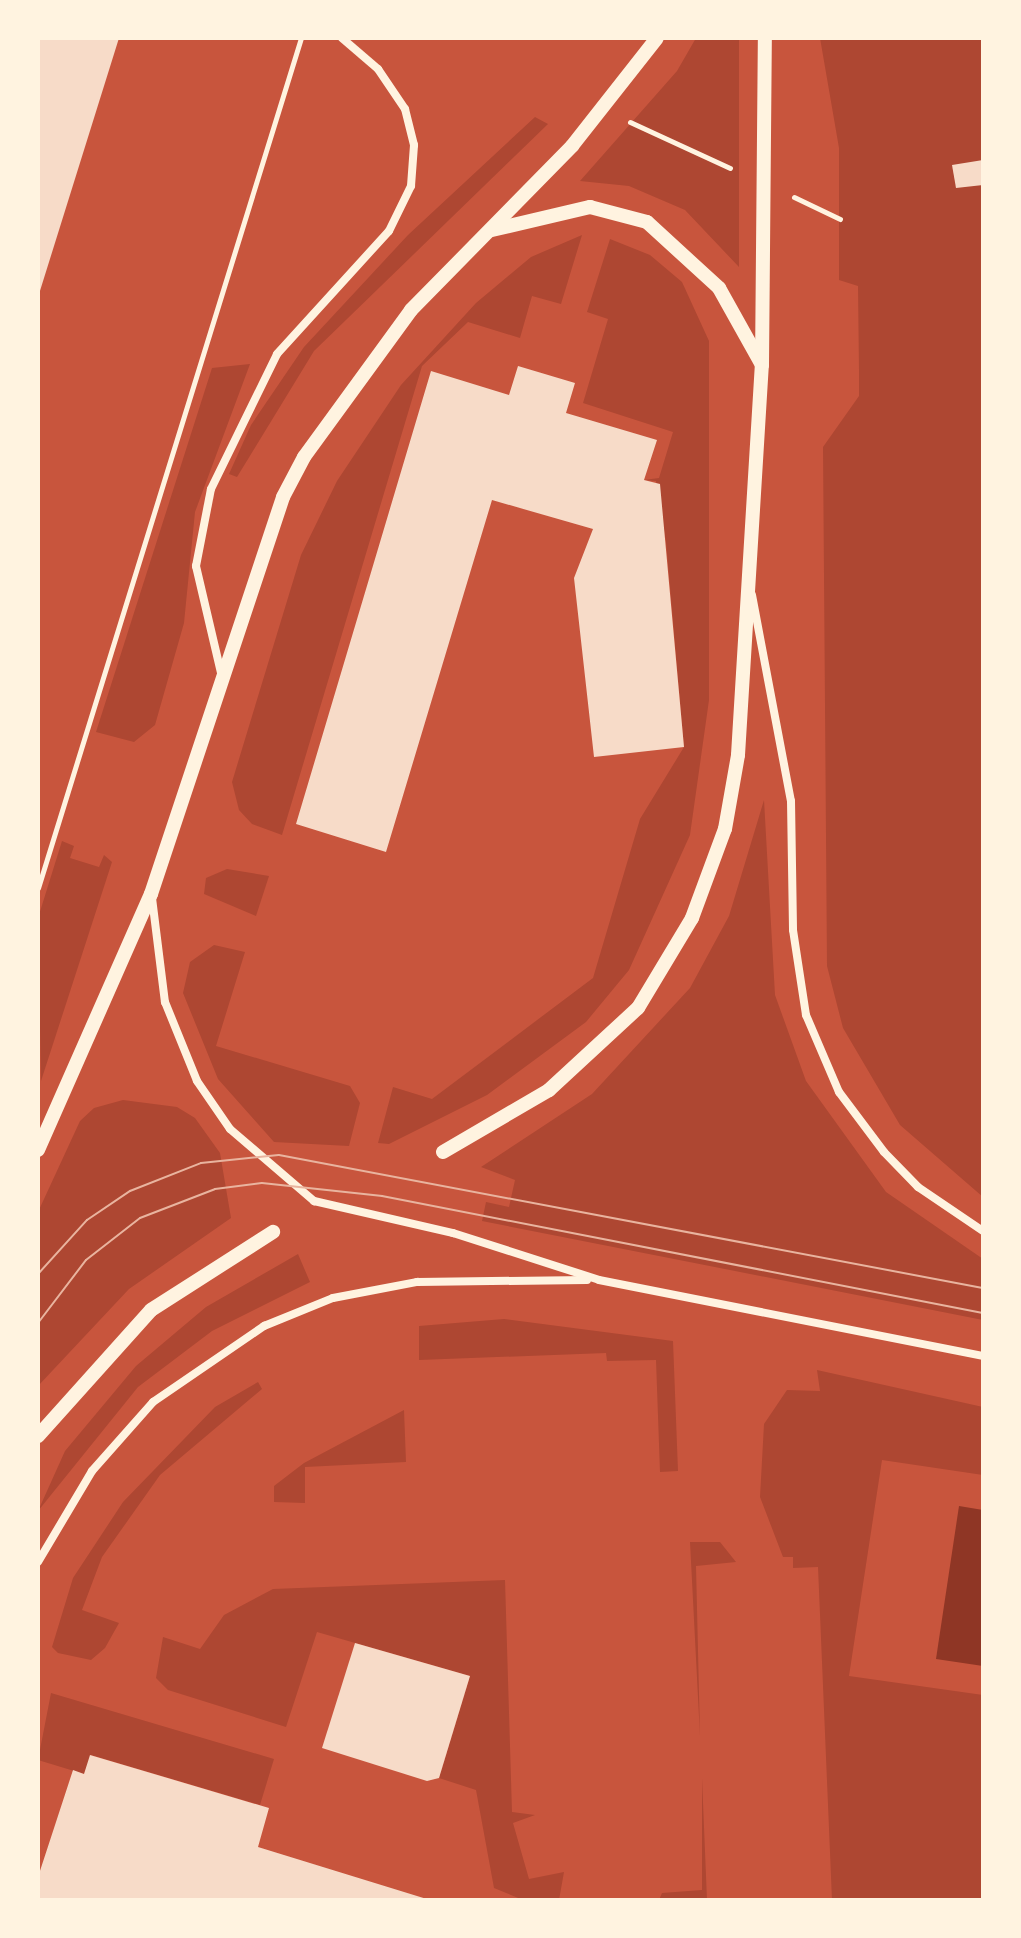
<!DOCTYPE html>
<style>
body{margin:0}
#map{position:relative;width:1021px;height:1938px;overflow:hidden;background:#c8553d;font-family:Figtree,sans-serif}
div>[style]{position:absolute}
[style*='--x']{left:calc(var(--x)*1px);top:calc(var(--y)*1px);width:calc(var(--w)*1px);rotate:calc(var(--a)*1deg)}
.green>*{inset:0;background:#ae4732}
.water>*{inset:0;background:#8f3625}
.building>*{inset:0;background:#f7dbc8}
.path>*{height:5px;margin:-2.5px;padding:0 2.5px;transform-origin:2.5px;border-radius:2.5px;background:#fff3e0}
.minor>*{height:8px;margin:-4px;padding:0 4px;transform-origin:4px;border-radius:4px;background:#fff3e0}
.tertiary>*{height:14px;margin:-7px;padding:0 7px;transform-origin:7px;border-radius:7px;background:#fff3e0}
.tram>*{height:2px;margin:-1px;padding:0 1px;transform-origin:1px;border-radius:1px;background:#e9b49f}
span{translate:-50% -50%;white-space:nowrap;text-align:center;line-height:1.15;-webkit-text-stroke:8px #fff3e0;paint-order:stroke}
.frame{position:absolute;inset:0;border:40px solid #fff3e0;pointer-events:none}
</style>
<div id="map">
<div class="green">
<i style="clip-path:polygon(696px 38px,739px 38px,739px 267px,685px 210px,629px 186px,580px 181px,677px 71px)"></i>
<i style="clip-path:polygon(820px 38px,983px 38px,983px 1197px,900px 1125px,843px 1028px,827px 966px,823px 447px,859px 396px,859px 372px,858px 286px,839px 280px,839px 148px)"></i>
<i style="clip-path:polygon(535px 117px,548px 124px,314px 351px,237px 477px,229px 474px,251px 425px,304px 347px,408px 235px)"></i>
<i style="clip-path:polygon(582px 235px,561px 304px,532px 296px,520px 338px,468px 322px,422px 366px,282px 835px,252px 824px,239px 810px,232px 782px,301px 555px,337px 481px,401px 385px,476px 303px,531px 257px)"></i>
<i style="clip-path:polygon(610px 239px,650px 255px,682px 282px,709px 341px,709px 700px,690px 835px,629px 970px,586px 1022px,487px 1095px,389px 1144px,378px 1143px,393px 1087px,432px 1099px,593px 978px,640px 819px,684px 747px,666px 542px,656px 481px,644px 480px,659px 478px,673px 432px,583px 403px,608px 319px,587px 312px)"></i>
<i style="clip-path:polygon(250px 364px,195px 512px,184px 623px,155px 725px,134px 742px,96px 732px,212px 368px)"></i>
<i style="clip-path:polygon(764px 800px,775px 995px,806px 1081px,886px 1192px,983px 1259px,983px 1320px,482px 1221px,486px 1202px,509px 1207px,515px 1180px,481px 1167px,592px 1094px,690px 988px,729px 916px)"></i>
<i style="clip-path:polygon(62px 841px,74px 846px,70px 858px,99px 867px,104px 855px,112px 862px,41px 1081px,38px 918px)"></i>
<i style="clip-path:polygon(227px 869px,269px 876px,256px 916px,204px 894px,206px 878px)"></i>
<i style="clip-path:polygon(214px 945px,245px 952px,216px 1046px,350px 1086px,360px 1103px,349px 1146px,274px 1142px,218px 1079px,183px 993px,190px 962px)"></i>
<i style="clip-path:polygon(123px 1100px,177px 1107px,195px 1118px,220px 1153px,231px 1218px,129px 1289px,38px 1386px,38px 1212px,80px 1121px,94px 1108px)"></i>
<i style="clip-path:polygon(298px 1254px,310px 1282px,212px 1331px,138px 1387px,38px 1511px,65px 1451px,136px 1366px,206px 1307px)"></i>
<i style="clip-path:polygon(504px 1319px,673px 1341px,678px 1471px,660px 1472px,656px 1360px,607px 1361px,606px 1353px,419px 1360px,419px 1326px)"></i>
<i style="clip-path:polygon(817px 1370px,983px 1407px,983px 1475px,882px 1460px,849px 1676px,983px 1695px,983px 1900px,832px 1900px,818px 1567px,793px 1568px,793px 1557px,783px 1557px,760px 1497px,764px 1424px,787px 1390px,820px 1391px)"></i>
<i style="clip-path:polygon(258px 1382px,262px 1389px,160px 1475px,102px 1557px,82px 1610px,119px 1623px,105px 1648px,91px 1660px,58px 1653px,52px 1647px,73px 1578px,123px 1502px,215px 1407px)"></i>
<i style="clip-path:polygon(404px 1410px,406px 1462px,305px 1467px,305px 1503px,274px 1502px,274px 1486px,304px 1463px)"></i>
<i style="clip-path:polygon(690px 1542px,720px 1542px,736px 1562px,696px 1566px,700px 1736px)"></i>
<i style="clip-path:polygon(505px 1580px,512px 1812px,535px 1815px,513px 1823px,529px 1879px,564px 1872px,559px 1900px,523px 1900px,494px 1888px,476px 1790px,439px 1778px,470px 1676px,317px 1632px,286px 1727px,168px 1690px,156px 1678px,163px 1637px,200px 1649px,224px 1615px,273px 1589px)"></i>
<i style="clip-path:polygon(51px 1693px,274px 1759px,260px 1805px,91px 1755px,84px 1774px,38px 1760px)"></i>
<i style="clip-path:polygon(702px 1778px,707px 1900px,659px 1900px,662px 1893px,702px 1890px)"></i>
</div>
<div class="water">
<i style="clip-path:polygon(959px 1506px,983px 1510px,983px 1666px,936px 1659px)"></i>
</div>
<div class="building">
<i style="clip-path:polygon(38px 38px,119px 38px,39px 294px,38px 293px)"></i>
<i style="clip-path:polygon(983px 160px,983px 185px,956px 188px,952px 165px)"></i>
<i style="clip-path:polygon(518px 366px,575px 383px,566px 413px,657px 440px,644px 480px,660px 484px,684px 747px,594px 757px,574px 578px,593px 529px,492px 500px,386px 852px,296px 824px,431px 371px,509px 395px)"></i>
<i style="clip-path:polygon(355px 1643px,470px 1676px,439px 1778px,427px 1781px,322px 1748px)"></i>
<i style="clip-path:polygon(90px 1755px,269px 1808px,258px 1847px,430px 1900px,38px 1900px,38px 1877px,73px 1770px,84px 1774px)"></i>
</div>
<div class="path">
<i style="--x:630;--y:122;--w:110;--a:24.7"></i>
<i style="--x:794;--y:197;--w:51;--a:25.6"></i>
<i style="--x:38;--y:888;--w:890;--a:-72.81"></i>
</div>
<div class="minor">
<i style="--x:752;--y:595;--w:210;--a:79.3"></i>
<i style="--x:791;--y:801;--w:129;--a:89.1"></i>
<i style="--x:793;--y:930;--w:86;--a:81.3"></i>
<i style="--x:806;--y:1015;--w:84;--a:66.8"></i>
<i style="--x:839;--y:1092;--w:75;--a:53.1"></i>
<i style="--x:884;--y:1152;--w:49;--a:45.8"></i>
<i style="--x:918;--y:1187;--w:78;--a:34.1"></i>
<i style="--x:222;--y:677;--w:114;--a:-103.2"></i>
<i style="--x:196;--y:566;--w:78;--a:-79"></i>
<i style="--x:211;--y:489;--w:150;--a:-63.9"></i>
<i style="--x:277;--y:354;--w:166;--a:-47.7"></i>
<i style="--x:389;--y:231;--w:50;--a:-63.9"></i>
<i style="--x:411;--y:186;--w:41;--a:-85.8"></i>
<i style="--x:414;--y:145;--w:37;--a:-104"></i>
<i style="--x:405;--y:109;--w:48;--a:-124"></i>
<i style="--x:378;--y:69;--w:48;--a:-139.3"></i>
<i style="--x:152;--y:898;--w:105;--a:82.9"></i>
<i style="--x:165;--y:1002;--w:85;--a:67.9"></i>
<i style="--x:197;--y:1081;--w:58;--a:55.5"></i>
<i style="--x:230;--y:1129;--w:111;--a:40.6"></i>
<i style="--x:314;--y:1201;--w:143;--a:13"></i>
<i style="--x:453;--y:1233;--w:153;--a:17.8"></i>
<i style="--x:599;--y:1280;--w:391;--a:11.2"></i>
<i style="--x:38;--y:1562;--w:106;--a:-59.3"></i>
<i style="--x:92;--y:1471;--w:92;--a:-48.5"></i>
<i style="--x:153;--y:1402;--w:135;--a:-34.4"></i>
<i style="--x:264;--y:1326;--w:74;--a:-22.1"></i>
<i style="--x:333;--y:1298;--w:86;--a:-10.8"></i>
<i style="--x:417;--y:1282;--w:170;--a:-0.7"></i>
</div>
<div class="tertiary">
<i style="--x:492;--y:230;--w:101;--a:-13.2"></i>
<i style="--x:590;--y:207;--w:59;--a:14.7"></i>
<i style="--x:647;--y:222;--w:98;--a:42.5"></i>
<i style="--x:719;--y:288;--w:88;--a:60.8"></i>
<i style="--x:38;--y:1150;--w:280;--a:-66.2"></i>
<i style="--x:151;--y:894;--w:418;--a:-71.6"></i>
<i style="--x:283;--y:497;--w:45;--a:-62.3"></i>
<i style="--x:304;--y:457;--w:182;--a:-53.9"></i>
<i style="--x:411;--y:310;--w:230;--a:-45.5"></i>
<i style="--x:572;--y:146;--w:137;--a:-51.8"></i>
<i style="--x:443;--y:1152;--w:123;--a:-30.3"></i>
<i style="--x:549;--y:1090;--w:121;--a:-42.7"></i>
<i style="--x:638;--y:1008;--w:105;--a:-59"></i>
<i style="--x:692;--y:918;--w:95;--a:-69.7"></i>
<i style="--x:725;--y:829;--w:75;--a:-80"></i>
<i style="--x:738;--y:755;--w:391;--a:-86.5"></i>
<i style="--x:762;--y:365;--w:327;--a:-89.5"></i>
<i style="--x:38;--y:1436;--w:169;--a:-48.1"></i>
<i style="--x:151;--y:1310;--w:145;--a:-32.6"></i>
</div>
<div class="tram">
<i style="--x:38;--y:1274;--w:73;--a:-47.8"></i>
<i style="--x:87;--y:1220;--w:52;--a:-34"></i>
<i style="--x:130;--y:1191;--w:76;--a:-21.5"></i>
<i style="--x:201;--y:1163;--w:78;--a:-5.9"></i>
<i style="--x:279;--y:1155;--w:716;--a:10.7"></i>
<i style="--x:38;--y:1323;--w:79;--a:-52.7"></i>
<i style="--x:86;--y:1260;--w:68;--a:-37.9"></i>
<i style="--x:140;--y:1218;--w:80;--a:-21.1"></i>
<i style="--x:215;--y:1189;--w:47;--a:-7.3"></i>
<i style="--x:262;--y:1183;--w:121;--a:6.2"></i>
<i style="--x:382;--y:1196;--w:612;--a:11.02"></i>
</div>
<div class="frame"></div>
</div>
